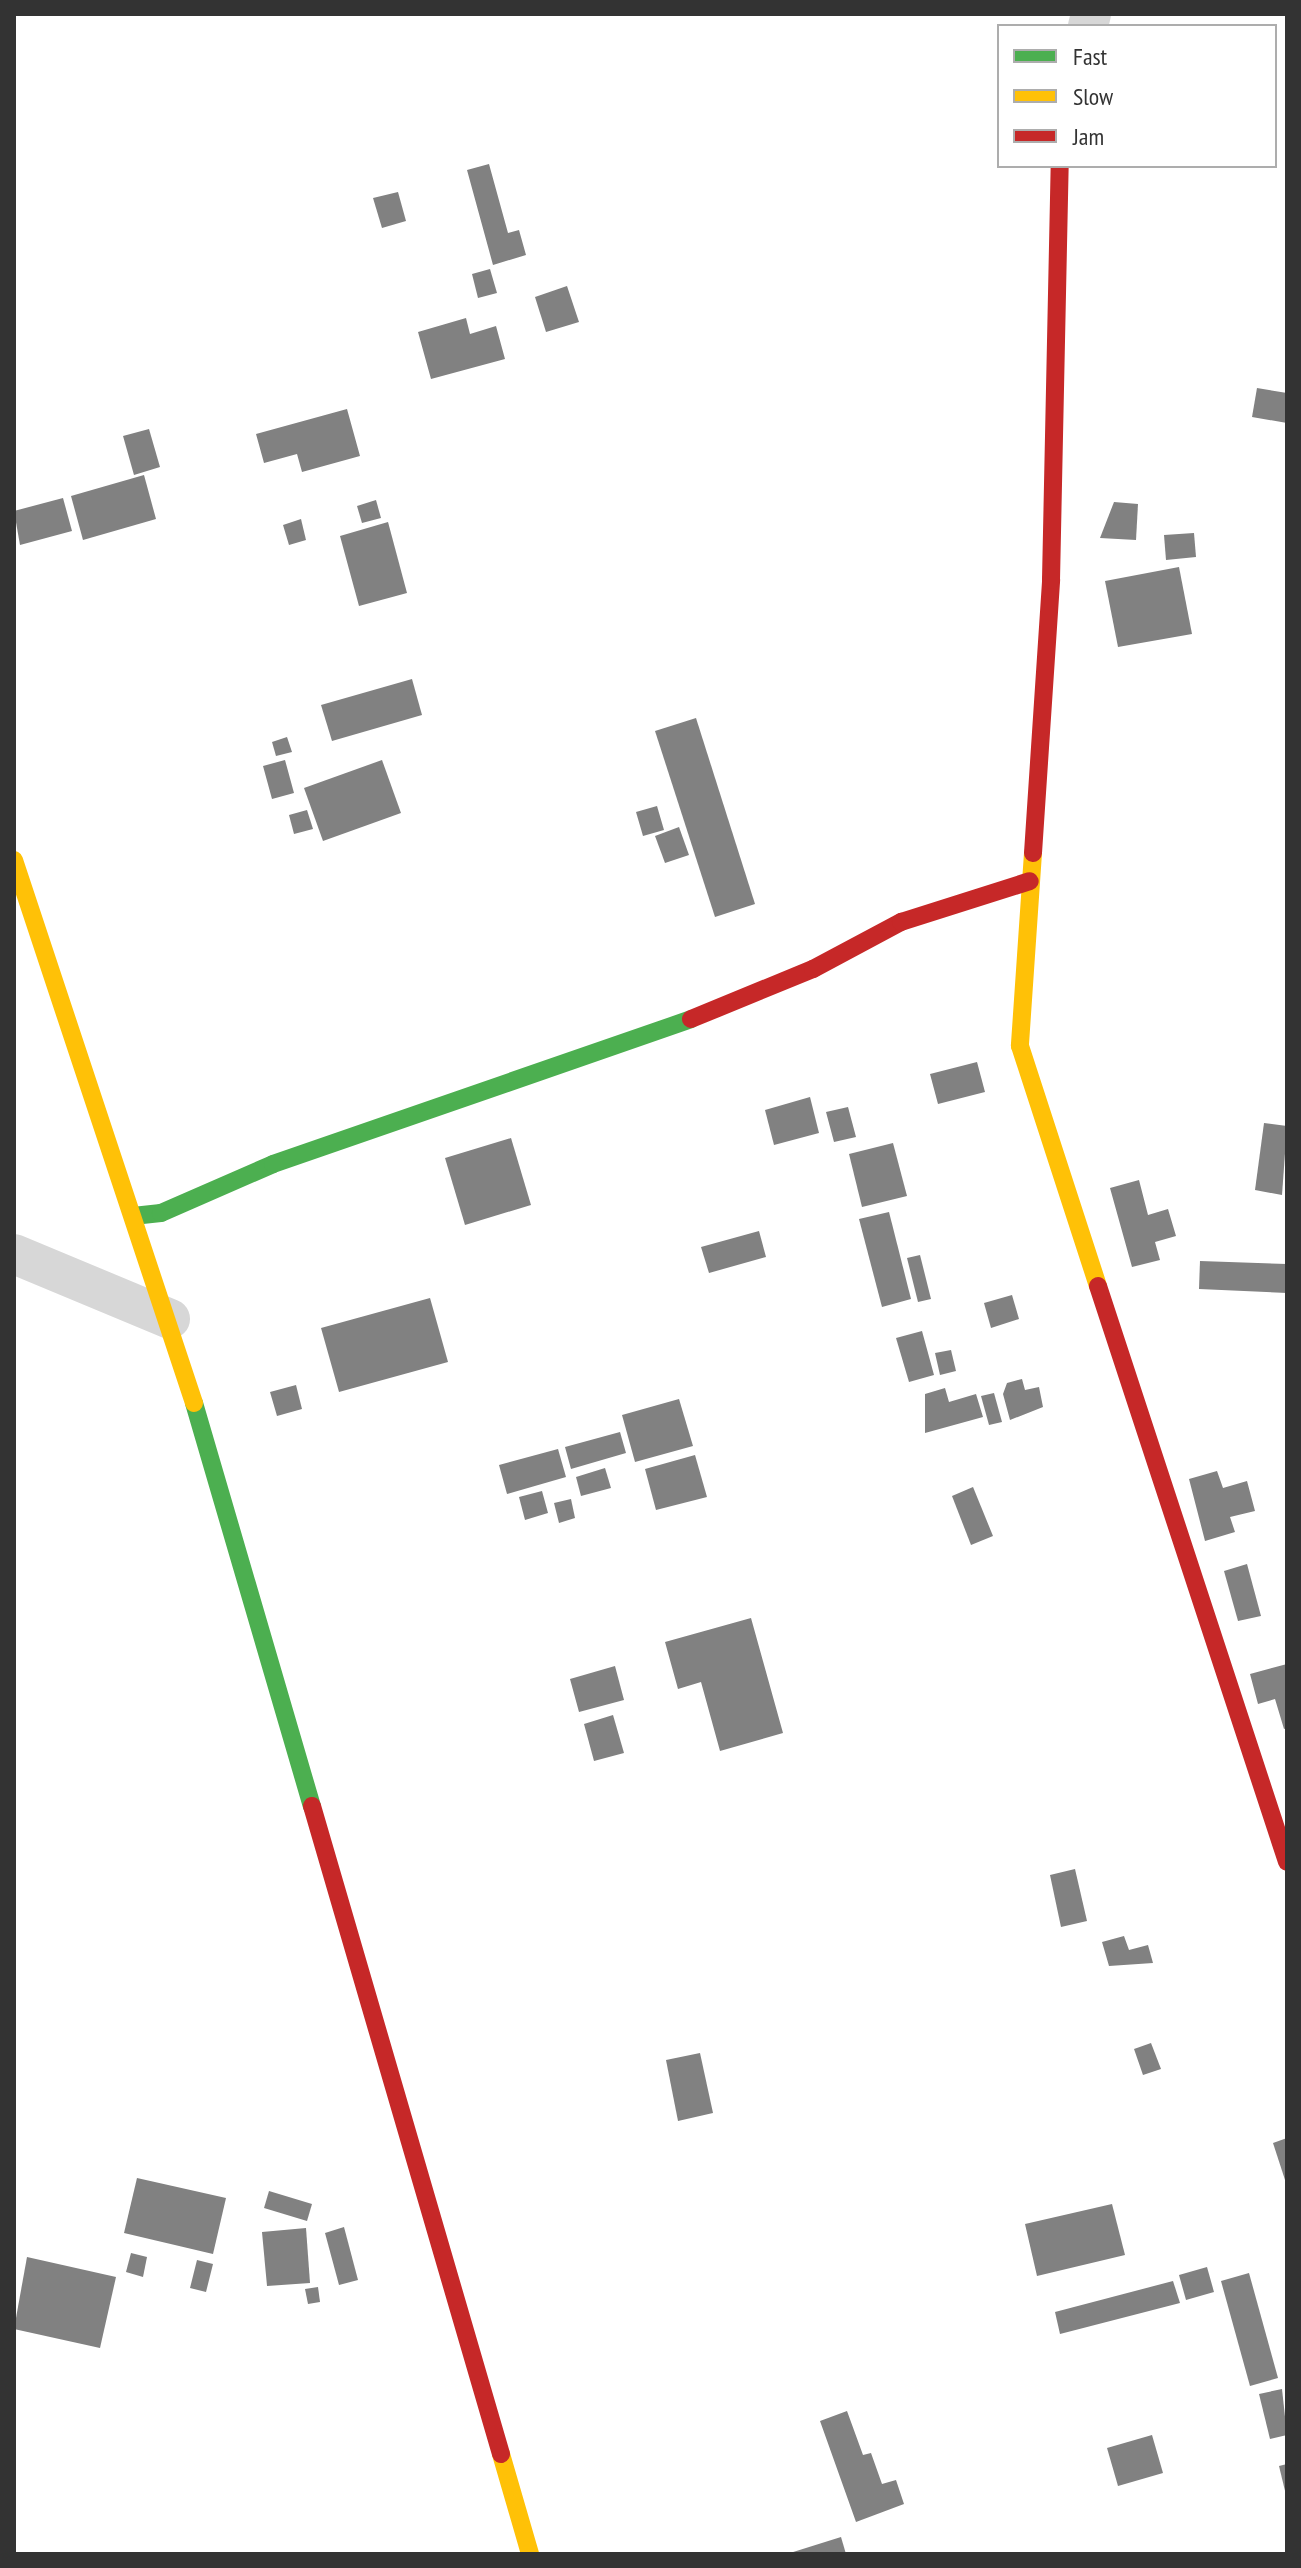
<!DOCTYPE html>
<style>
body{margin:0}
#map{position:relative;width:1301px;height:2568px;overflow:hidden;background:#fff;font-family:"PT Sans Narrow",sans-serif}
div>[style]{position:absolute}
[style*='--x']{left:calc(var(--x)*1px);top:calc(var(--y)*1px);width:calc(var(--w)*1px);rotate:calc(var(--a)*1deg)}
.building>*{inset:0;background:#818181}
.street>*{height:40px;margin:-20px;padding:0 20px;transform-origin:20px;border-radius:20px;background:#d7d7d7}
.fast>*{height:18px;margin:-9px;padding:0 9px;transform-origin:9px;border-radius:9px;background:#4caf50}
.slow>*{height:18px;margin:-9px;padding:0 9px;transform-origin:9px;border-radius:9px;background:#ffc107}
.jam>*{height:18px;margin:-9px;padding:0 9px;transform-origin:9px;border-radius:9px;background:#c62828}
span{translate:-50% -50%;white-space:nowrap;text-align:center;line-height:1.15;-webkit-text-stroke:8px #fff;paint-order:stroke}
.frame{position:absolute;inset:0;border:16px solid #333;pointer-events:none}
.legend{position:absolute;left:997px;top:24px;width:280px;height:144px;box-sizing:border-box;background:#fff;border:2px solid #adadad;margin:0;padding:10px 14px;list-style:none;font-size:24px;color:#333}
.legend li{display:flex;align-items:center;gap:16px;height:40px}
.legend b{width:40px;border:2px solid #adadad}
</style>
<div id="map">
<div class="building">
<i style="clip-path:polygon(489px 164px,508px 233px,519px 230px,526px 255px,493px 265px,467px 170px)"></i>
<i style="clip-path:polygon(398px 192px,406px 221px,382px 228px,373px 198px)"></i>
<i style="clip-path:polygon(490px 269px,497px 293px,478px 298px,472px 274px)"></i>
<i style="clip-path:polygon(567px 286px,579px 322px,546px 332px,535px 297px)"></i>
<i style="clip-path:polygon(466px 318px,470px 334px,496px 326px,505px 359px,431px 379px,418px 332px)"></i>
<i style="clip-path:polygon(1257px 388px,1287px 393px,1287px 423px,1252px 417px)"></i>
<i style="clip-path:polygon(347px 409px,360px 456px,302px 472px,297px 454px,264px 463px,256px 434px)"></i>
<i style="clip-path:polygon(149px 429px,160px 467px,134px 475px,123px 436px)"></i>
<i style="clip-path:polygon(144px 475px,156px 519px,83px 540px,71px 496px)"></i>
<i style="clip-path:polygon(63px 498px,72px 531px,20px 545px,14px 511px)"></i>
<i style="clip-path:polygon(376px 500px,381px 518px,362px 523px,357px 506px)"></i>
<i style="clip-path:polygon(1114px 502px,1138px 504px,1136px 540px,1100px 538px)"></i>
<i style="clip-path:polygon(301px 519px,306px 540px,289px 545px,283px 525px)"></i>
<i style="clip-path:polygon(388px 522px,407px 593px,359px 606px,340px 536px)"></i>
<i style="clip-path:polygon(1194px 533px,1196px 557px,1166px 560px,1164px 535px)"></i>
<i style="clip-path:polygon(1179px 567px,1192px 634px,1118px 647px,1105px 581px)"></i>
<i style="clip-path:polygon(412px 679px,422px 715px,332px 741px,321px 705px)"></i>
<i style="clip-path:polygon(696px 718px,755px 904px,715px 917px,655px 731px)"></i>
<i style="clip-path:polygon(287px 737px,292px 752px,276px 756px,272px 742px)"></i>
<i style="clip-path:polygon(285px 760px,294px 793px,272px 799px,263px 766px)"></i>
<i style="clip-path:polygon(382px 760px,401px 813px,323px 841px,304px 788px)"></i>
<i style="clip-path:polygon(657px 806px,664px 830px,643px 836px,636px 812px)"></i>
<i style="clip-path:polygon(307px 810px,313px 829px,294px 834px,289px 815px)"></i>
<i style="clip-path:polygon(679px 827px,689px 855px,665px 863px,655px 836px)"></i>
<i style="clip-path:polygon(977px 1062px,985px 1092px,938px 1104px,930px 1074px)"></i>
<i style="clip-path:polygon(810px 1097px,819px 1133px,774px 1145px,765px 1110px)"></i>
<i style="clip-path:polygon(848px 1107px,856px 1137px,834px 1142px,826px 1112px)"></i>
<i style="clip-path:polygon(1264px 1123px,1287px 1126px,1282px 1195px,1255px 1190px)"></i>
<i style="clip-path:polygon(511px 1138px,531px 1205px,465px 1225px,445px 1158px)"></i>
<i style="clip-path:polygon(893px 1143px,907px 1196px,862px 1207px,849px 1154px)"></i>
<i style="clip-path:polygon(1139px 1180px,1148px 1215px,1168px 1209px,1176px 1236px,1155px 1242px,1160px 1260px,1132px 1267px,1110px 1188px)"></i>
<i style="clip-path:polygon(889px 1212px,911px 1299px,882px 1307px,859px 1219px)"></i>
<i style="clip-path:polygon(759px 1231px,766px 1257px,709px 1273px,701px 1247px)"></i>
<i style="clip-path:polygon(920px 1255px,931px 1299px,918px 1302px,907px 1258px)"></i>
<i style="clip-path:polygon(1200px 1261px,1287px 1264px,1287px 1293px,1199px 1289px)"></i>
<i style="clip-path:polygon(1012px 1295px,1019px 1319px,991px 1328px,984px 1303px)"></i>
<i style="clip-path:polygon(430px 1298px,448px 1362px,339px 1392px,321px 1328px)"></i>
<i style="clip-path:polygon(922px 1331px,934px 1375px,909px 1382px,896px 1338px)"></i>
<i style="clip-path:polygon(951px 1350px,956px 1371px,940px 1375px,935px 1353px)"></i>
<i style="clip-path:polygon(1022px 1379px,1025px 1390px,1039px 1387px,1043px 1407px,1010px 1420px,1003px 1394px,1007px 1383px)"></i>
<i style="clip-path:polygon(296px 1385px,302px 1409px,277px 1416px,270px 1392px)"></i>
<i style="clip-path:polygon(945px 1388px,949px 1402px,976px 1394px,983px 1417px,925px 1433px,925px 1394px)"></i>
<i style="clip-path:polygon(994px 1393px,1002px 1422px,989px 1425px,981px 1396px)"></i>
<i style="clip-path:polygon(679px 1399px,693px 1446px,635px 1462px,622px 1415px)"></i>
<i style="clip-path:polygon(620px 1432px,626px 1453px,571px 1469px,565px 1447px)"></i>
<i style="clip-path:polygon(558px 1449px,566px 1477px,507px 1494px,499px 1465px)"></i>
<i style="clip-path:polygon(695px 1455px,707px 1497px,656px 1510px,645px 1469px)"></i>
<i style="clip-path:polygon(605px 1468px,611px 1488px,581px 1496px,576px 1477px)"></i>
<i style="clip-path:polygon(1217px 1471px,1223px 1488px,1247px 1481px,1255px 1511px,1230px 1517px,1235px 1532px,1205px 1541px,1189px 1479px)"></i>
<i style="clip-path:polygon(973px 1487px,993px 1536px,971px 1545px,952px 1496px)"></i>
<i style="clip-path:polygon(542px 1491px,548px 1513px,525px 1520px,519px 1497px)"></i>
<i style="clip-path:polygon(571px 1499px,575px 1518px,559px 1523px,554px 1503px)"></i>
<i style="clip-path:polygon(1247px 1564px,1261px 1616px,1238px 1621px,1224px 1571px)"></i>
<i style="clip-path:polygon(751px 1618px,783px 1733px,720px 1751px,701px 1682px,678px 1689px,665px 1642px)"></i>
<i style="clip-path:polygon(1287px 1664px,1287px 1728px,1284px 1729px,1275px 1699px,1258px 1704px,1250px 1674px)"></i>
<i style="clip-path:polygon(615px 1666px,624px 1700px,579px 1712px,570px 1679px)"></i>
<i style="clip-path:polygon(613px 1715px,624px 1753px,594px 1761px,584px 1724px)"></i>
<i style="clip-path:polygon(1075px 1869px,1087px 1921px,1061px 1927px,1050px 1875px)"></i>
<i style="clip-path:polygon(1124px 1936px,1129px 1950px,1148px 1945px,1153px 1963px,1109px 1966px,1102px 1942px)"></i>
<i style="clip-path:polygon(1151px 2043px,1161px 2069px,1143px 2075px,1134px 2049px)"></i>
<i style="clip-path:polygon(700px 2053px,713px 2113px,678px 2121px,666px 2060px)"></i>
<i style="clip-path:polygon(1287px 2138px,1287px 2183px,1286px 2183px,1273px 2143px)"></i>
<i style="clip-path:polygon(137px 2178px,226px 2198px,213px 2254px,124px 2233px)"></i>
<i style="clip-path:polygon(269px 2191px,312px 2204px,307px 2221px,264px 2208px)"></i>
<i style="clip-path:polygon(1112px 2204px,1125px 2255px,1037px 2276px,1025px 2224px)"></i>
<i style="clip-path:polygon(344px 2227px,358px 2280px,339px 2285px,325px 2233px)"></i>
<i style="clip-path:polygon(306px 2228px,310px 2283px,267px 2286px,262px 2232px)"></i>
<i style="clip-path:polygon(131px 2253px,147px 2257px,143px 2277px,126px 2272px)"></i>
<i style="clip-path:polygon(27px 2257px,116px 2277px,100px 2348px,14px 2329px)"></i>
<i style="clip-path:polygon(197px 2260px,213px 2264px,206px 2292px,190px 2288px)"></i>
<i style="clip-path:polygon(1207px 2267px,1214px 2292px,1186px 2300px,1179px 2275px)"></i>
<i style="clip-path:polygon(1249px 2273px,1278px 2378px,1250px 2386px,1221px 2281px)"></i>
<i style="clip-path:polygon(1173px 2281px,1180px 2303px,1060px 2334px,1055px 2312px)"></i>
<i style="clip-path:polygon(318px 2287px,320px 2302px,308px 2304px,305px 2289px)"></i>
<i style="clip-path:polygon(1282px 2389px,1287px 2435px,1270px 2439px,1259px 2394px)"></i>
<i style="clip-path:polygon(847px 2411px,863px 2455px,871px 2453px,882px 2484px,896px 2480px,904px 2504px,856px 2522px,820px 2421px)"></i>
<i style="clip-path:polygon(1152px 2435px,1163px 2473px,1118px 2486px,1107px 2448px)"></i>
<i style="clip-path:polygon(1287px 2464px,1287px 2495px,1286px 2495px,1279px 2466px)"></i>
<i style="clip-path:polygon(841px 2537px,846px 2554px,790px 2554px,790px 2553px)"></i>
</div>
<div class="street">
<i style="--x:1088;--y:26;--w:12;--a:-76"></i>
<i style="--x:14;--y:1254;--w:169;--a:22.6"></i>
</div>
<div class="fast">
<i style="--x:133;--y:1216;--w:28;--a:-6"></i>
<i style="--x:161;--y:1213;--w:122;--a:-23.6"></i>
<i style="--x:273;--y:1164;--w:442;--a:-19.1"></i>
<i style="--x:194;--y:1403;--w:420;--a:73.7"></i>
</div>
<div class="slow">
<i style="--x:1033;--y:853;--w:193;--a:93.9"></i>
<i style="--x:1020;--y:1046;--w:252;--a:72"></i>
<i style="--x:14;--y:860;--w:572;--a:71.66"></i>
<i style="--x:501;--y:2454;--w:104;--a:73.8"></i>
</div>
<div class="jam">
<i style="--x:1033;--y:853;--w:274;--a:-86.2"></i>
<i style="--x:1051;--y:580;--w:414;--a:-88.8"></i>
<i style="--x:691;--y:1019;--w:132;--a:-22.3"></i>
<i style="--x:813;--y:969;--w:100;--a:-28.1"></i>
<i style="--x:901;--y:922;--w:135;--a:-17.6"></i>
<i style="--x:1098;--y:1286;--w:606;--a:71.83"></i>
<i style="--x:312;--y:1806;--w:675;--a:73.74"></i>
</div>
<div class="frame"></div>
<ul class="legend">
<li><b style="height:10px;background:#4caf50"></b>Fast</li>
<li><b style="height:10px;background:#ffc107"></b>Slow</li>
<li><b style="height:10px;background:#c62828"></b>Jam</li>
</ul>
</div>
